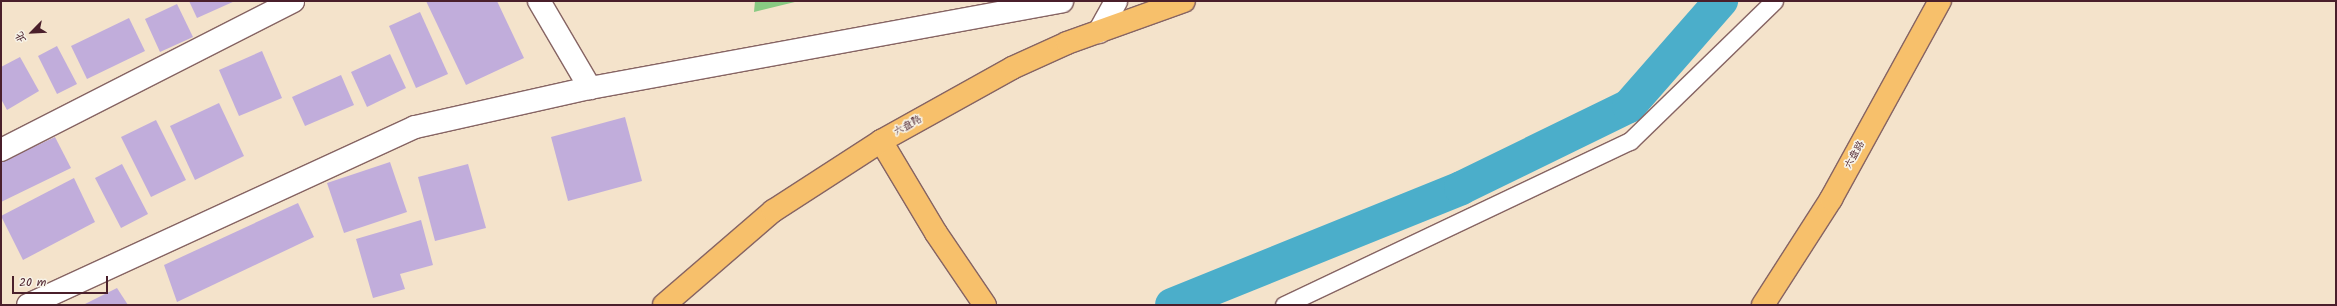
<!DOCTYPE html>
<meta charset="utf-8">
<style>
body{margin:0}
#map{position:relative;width:2337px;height:306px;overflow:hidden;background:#f4e3cb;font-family:Kalam,"LXGW WenKai TC",sans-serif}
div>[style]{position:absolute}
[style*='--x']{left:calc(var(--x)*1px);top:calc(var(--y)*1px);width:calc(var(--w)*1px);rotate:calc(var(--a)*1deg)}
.green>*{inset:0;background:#88ca82}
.canal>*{height:34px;margin:-17px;padding:0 17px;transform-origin:17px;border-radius:17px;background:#4baeca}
.building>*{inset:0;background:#c1addb}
.roads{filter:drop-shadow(1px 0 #866463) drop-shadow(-1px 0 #866463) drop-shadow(0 1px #866463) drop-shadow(0 -1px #866463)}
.service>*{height:17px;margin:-8.5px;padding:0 8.5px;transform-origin:8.5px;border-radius:8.5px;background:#fff}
.minor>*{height:22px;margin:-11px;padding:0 11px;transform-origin:11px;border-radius:11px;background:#fff}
.primary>*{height:22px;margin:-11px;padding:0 11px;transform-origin:11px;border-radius:11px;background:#f7c06b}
span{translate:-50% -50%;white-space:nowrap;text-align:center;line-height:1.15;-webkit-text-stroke:3.5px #f7f3e8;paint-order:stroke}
.street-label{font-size:10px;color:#4a1f2b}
.frame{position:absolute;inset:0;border:2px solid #4a1f2b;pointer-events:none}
.north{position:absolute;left:12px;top:12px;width:40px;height:40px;-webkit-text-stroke:3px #f7f3e8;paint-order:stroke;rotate:246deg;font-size:11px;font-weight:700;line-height:16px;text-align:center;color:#4a1f2b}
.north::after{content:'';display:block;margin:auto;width:14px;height:18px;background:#4a1f2b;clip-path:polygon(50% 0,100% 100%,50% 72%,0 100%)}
.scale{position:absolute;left:12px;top:276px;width:96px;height:18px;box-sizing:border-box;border:2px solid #4a1f2b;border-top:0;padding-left:5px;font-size:12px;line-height:14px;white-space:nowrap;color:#4a1f2b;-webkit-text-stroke:3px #f7f3e8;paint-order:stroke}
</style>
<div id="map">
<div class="green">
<i style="clip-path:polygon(755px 1px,799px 1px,754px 12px)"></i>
</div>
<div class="canal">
<i style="--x:1172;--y:305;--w:312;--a:-22"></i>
<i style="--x:1461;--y:188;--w:187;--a:-26"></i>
<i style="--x:1629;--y:106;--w:140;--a:-48.8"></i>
</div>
<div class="building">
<i style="clip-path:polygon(189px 1px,235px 1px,197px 18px)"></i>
<i style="clip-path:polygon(426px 1px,497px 1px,524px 58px,466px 85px)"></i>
<i style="clip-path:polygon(177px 4px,193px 37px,160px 52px,145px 19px)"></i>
<i style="clip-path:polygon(420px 12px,448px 74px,416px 88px,389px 26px)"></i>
<i style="clip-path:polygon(129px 18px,145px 51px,87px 79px,71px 46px)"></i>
<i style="clip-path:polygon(57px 46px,77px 84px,57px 94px,38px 56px)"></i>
<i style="clip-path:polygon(262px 51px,282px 98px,239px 116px,219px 70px)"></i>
<i style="clip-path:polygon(390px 54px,406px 88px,367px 107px,351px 72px)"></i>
<i style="clip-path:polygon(20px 57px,39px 91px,7px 110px,1px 99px,1px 67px)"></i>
<i style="clip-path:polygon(341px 75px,354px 105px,305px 126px,292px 97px)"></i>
<i style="clip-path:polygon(219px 103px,244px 156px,195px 180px,170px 126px)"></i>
<i style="clip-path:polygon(625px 117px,642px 181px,568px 201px,551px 137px)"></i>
<i style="clip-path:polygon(156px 120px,186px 180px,151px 197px,121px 137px)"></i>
<i style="clip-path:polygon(55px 137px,71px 168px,1px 202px,1px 162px)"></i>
<i style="clip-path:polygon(390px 162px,407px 212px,344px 233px,327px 183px)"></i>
<i style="clip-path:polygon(122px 164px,148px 214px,121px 228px,95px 178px)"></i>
<i style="clip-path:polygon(468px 164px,486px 228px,435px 241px,418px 177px)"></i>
<i style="clip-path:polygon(74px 178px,95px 222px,23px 260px,1px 216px)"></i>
<i style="clip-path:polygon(298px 203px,314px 237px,177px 302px,164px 265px)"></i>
<i style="clip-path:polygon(421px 220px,433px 265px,400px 274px,405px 289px,373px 298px,356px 239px)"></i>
<i style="clip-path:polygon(117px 288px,128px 305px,83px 305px)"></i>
</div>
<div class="roads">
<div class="service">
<i style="--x:1284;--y:305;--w:383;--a:-25.4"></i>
<i style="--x:1630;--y:141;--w:201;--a:-44.2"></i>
</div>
<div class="minor">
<i style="--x:539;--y:1;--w:101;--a:59.6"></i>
<i style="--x:1099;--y:32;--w:35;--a:-61"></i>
<i style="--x:1;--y:150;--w:328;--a:-27"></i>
<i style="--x:28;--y:305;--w:426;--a:-24.7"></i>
<i style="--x:415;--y:127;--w:179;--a:-12.6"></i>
<i style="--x:590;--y:88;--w:480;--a:-10.4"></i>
</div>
<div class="primary">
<i style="--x:881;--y:141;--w:107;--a:59.1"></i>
<i style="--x:936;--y:233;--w:87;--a:55.8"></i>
<i style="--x:664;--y:305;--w:144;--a:-40.8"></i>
<i style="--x:773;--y:211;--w:129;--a:-32.9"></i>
<i style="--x:881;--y:141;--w:150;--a:-29.1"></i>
<i style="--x:1012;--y:68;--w:60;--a:-24.4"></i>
<i style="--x:1067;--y:43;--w:124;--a:-19.7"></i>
<i style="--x:1763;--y:305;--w:126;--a:-57.3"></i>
<i style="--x:1831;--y:199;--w:226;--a:-61.2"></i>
</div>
</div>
<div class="street-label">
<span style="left:908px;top:126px;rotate:-29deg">六盘路</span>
<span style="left:1855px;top:155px;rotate:-61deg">六盘路</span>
</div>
<div class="frame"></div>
<div class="north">北</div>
<div class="scale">20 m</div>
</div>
